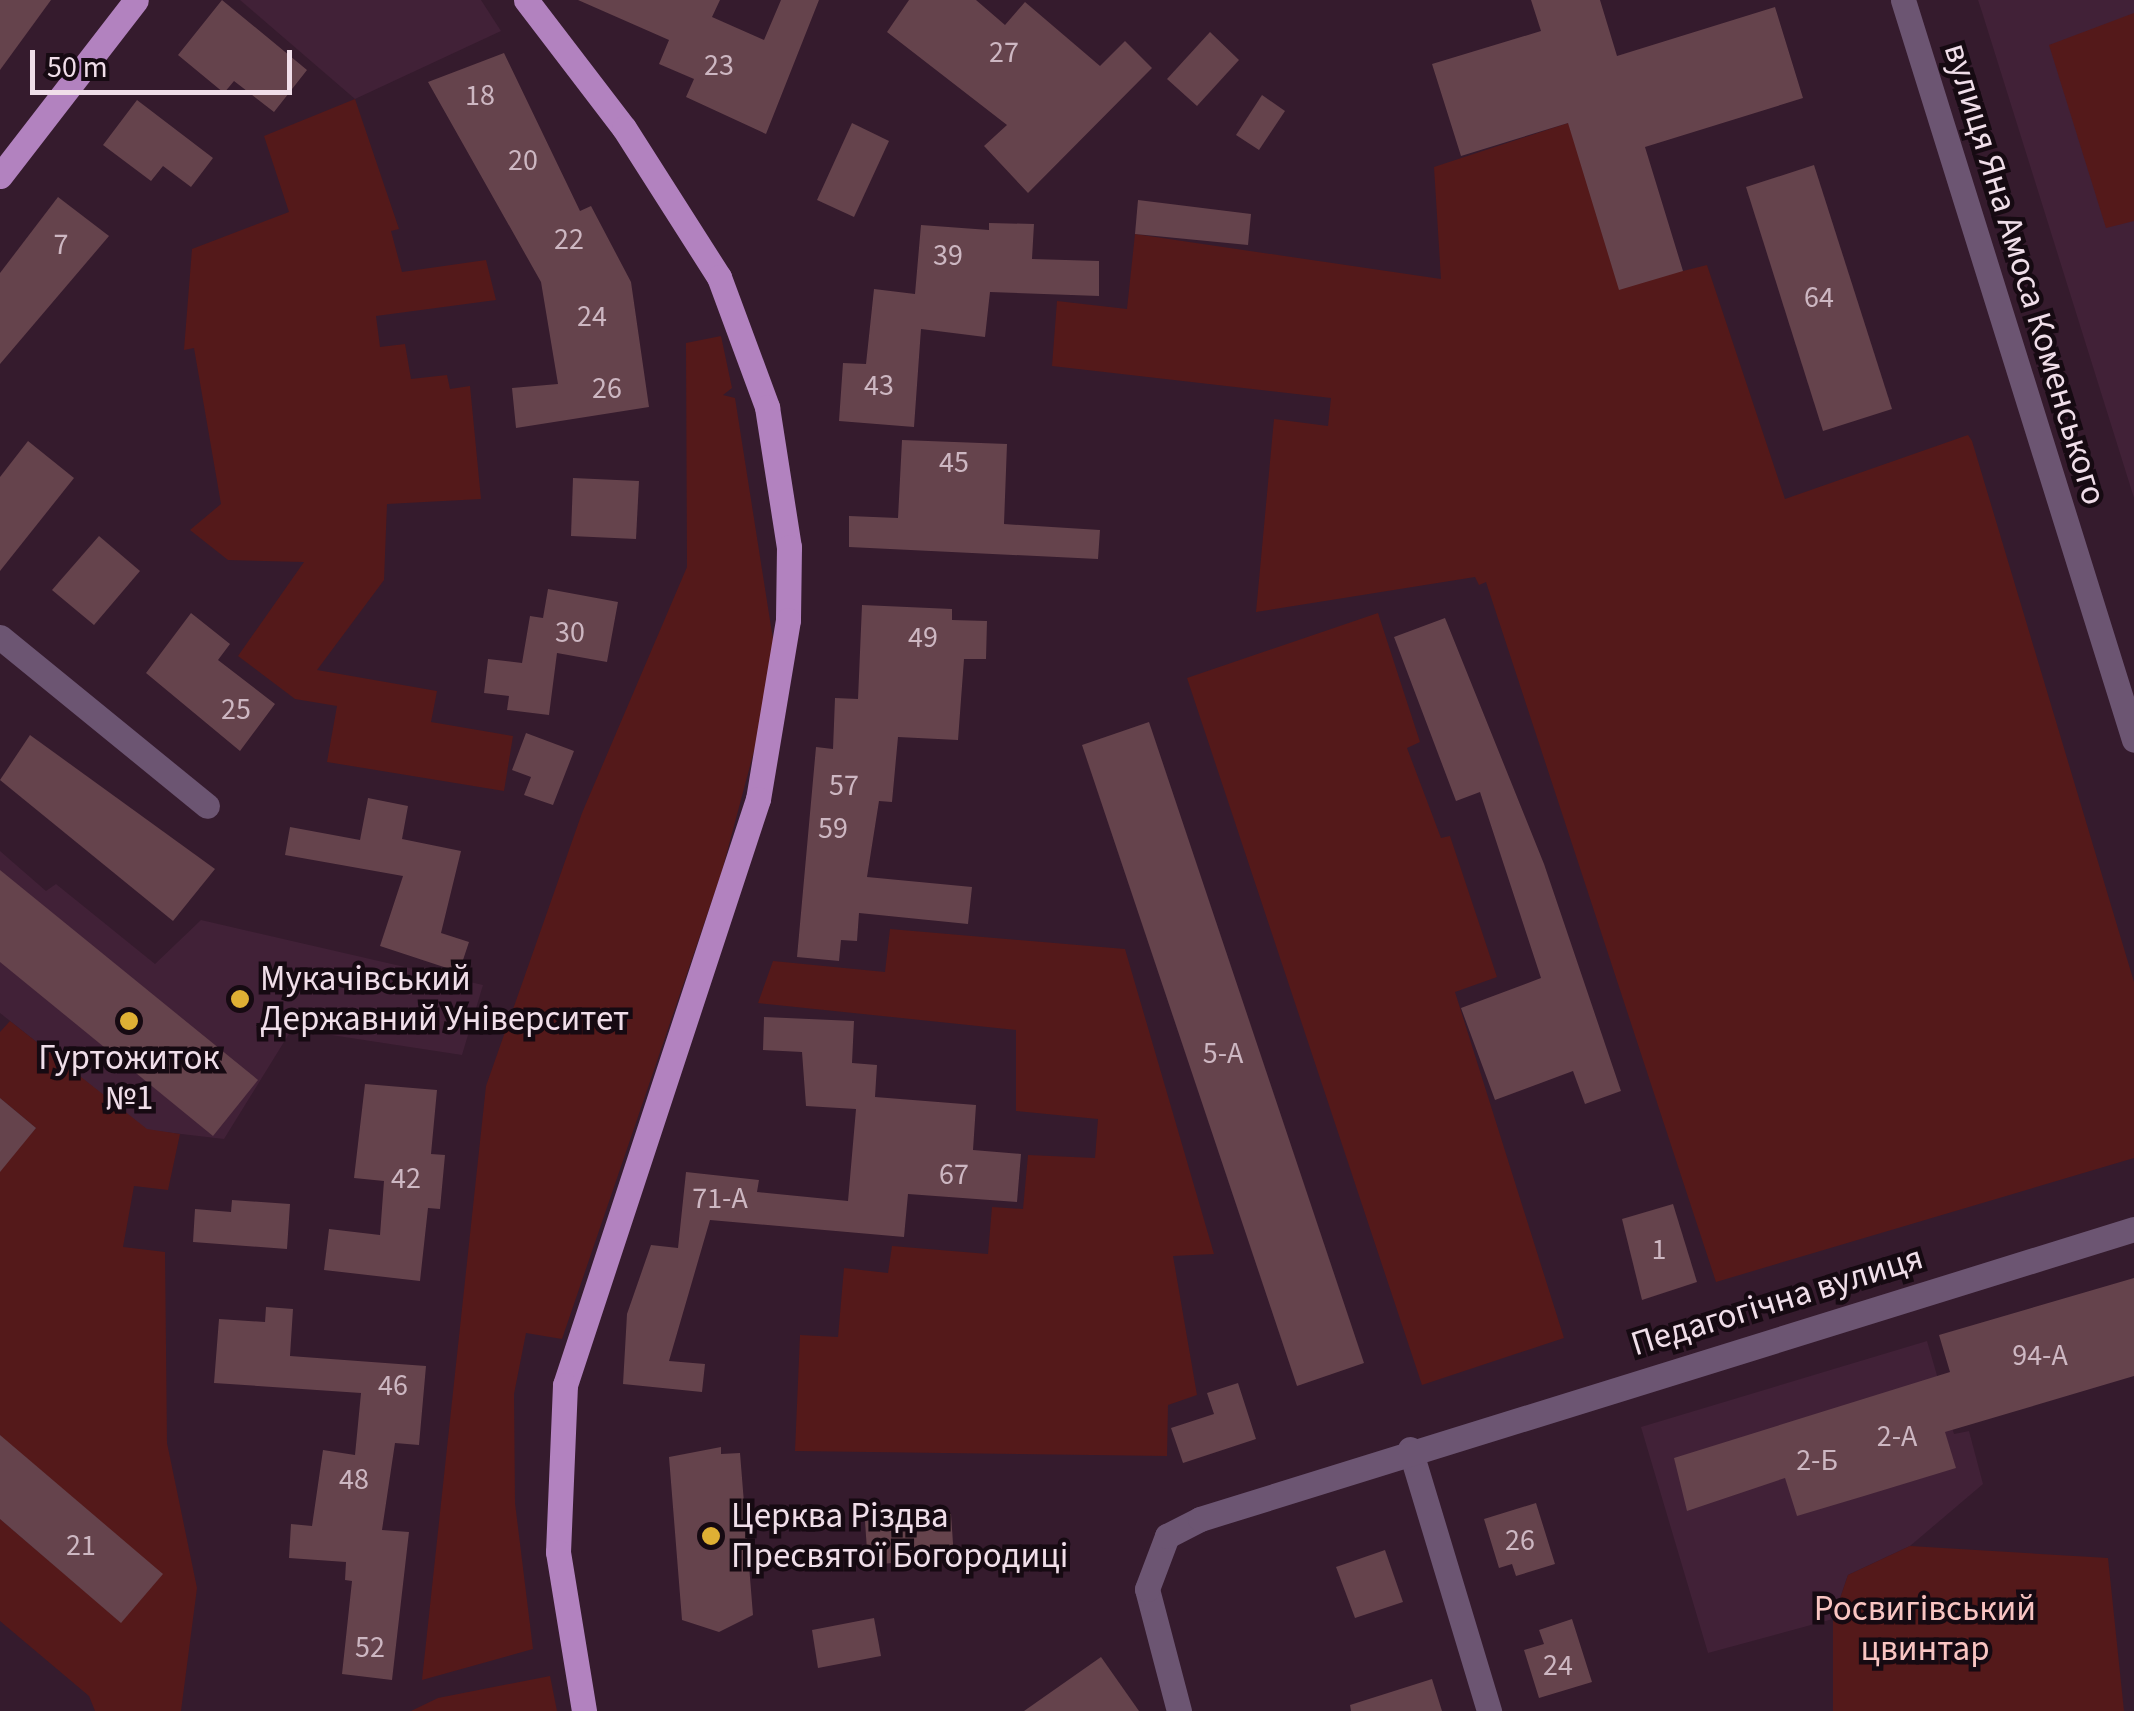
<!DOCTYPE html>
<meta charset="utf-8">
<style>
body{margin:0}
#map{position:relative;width:2134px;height:1711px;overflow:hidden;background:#351b2d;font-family:"Source Sans 3",sans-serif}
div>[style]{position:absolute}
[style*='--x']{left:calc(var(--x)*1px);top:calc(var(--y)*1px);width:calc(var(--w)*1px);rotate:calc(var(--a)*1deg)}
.built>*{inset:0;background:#412137}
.green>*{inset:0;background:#54191a}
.building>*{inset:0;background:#65434c}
.minor>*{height:25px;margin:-12.5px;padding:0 12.5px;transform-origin:12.5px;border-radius:12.5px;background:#6c5572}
.major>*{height:25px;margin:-12.5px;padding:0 12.5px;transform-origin:12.5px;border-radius:12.5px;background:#b282bf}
.dots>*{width:28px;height:28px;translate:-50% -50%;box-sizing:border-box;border:5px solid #160a12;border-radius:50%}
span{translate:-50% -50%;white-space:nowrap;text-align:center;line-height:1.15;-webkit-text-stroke:9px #160a12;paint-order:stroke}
.number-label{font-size:30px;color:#cdb7c2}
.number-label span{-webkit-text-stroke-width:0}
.street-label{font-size:35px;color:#f0dee9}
.poi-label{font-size:35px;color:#f0dee9}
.left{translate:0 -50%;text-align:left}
.park-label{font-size:35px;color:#f9c5c2}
.scale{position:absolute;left:30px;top:50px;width:262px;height:45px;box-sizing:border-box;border:5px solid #f0dee9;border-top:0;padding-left:12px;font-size:30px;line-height:35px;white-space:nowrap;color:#f0dee9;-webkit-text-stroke:8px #160a12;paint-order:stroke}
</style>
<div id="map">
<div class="built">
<i style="clip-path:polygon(240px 0,481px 0,501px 31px,355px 99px)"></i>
<i style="clip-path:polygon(1978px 0,2134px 0,2134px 498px,1982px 12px)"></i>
<i style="clip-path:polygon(0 851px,46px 891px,56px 884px,155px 964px,201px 920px,483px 985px,462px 1055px,292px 1029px,224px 1139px,147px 1130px,0 1013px)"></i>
<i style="clip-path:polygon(1927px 1341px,1954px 1434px,1969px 1431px,1983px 1484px,1910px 1546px,1848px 1575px,1833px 1619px,1708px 1653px,1641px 1427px)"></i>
</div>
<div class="green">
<i style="clip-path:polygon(2134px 13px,2134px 221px,2106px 228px,2049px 45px)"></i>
<i style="clip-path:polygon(355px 99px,399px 229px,391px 231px,402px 272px,486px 260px,496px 300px,376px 316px,380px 347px,405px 344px,411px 379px,447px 375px,450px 389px,470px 386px,481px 499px,387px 504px,384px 580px,317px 670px,437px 691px,431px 722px,513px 736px,504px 791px,327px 762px,337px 706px,295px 699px,238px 656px,304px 562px,228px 560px,190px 530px,221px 504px,194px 348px,184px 350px,192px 249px,289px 212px,264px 136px)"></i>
<i style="clip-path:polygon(1568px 123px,1683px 271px,1707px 265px,1785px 499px,1968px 435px,1972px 441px,2134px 982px,2134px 1158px,1716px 1282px,1486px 582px,1479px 585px,1475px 577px,1256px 612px,1274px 419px,1328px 426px,1331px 398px,1052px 366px,1057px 301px,1127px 309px,1135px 234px,1441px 279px,1434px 167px)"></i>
<i style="clip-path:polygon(721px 336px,732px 388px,723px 395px,735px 398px,775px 652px,759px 732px,722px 871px,562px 1339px,526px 1333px,514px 1394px,515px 1503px,533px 1649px,422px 1680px,486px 1086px,582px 813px,687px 567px,686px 343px)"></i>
<i style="clip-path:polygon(1378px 613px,1420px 742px,1407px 748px,1441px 838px,1450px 836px,1497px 977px,1455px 992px,1564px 1338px,1422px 1385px,1187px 678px)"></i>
<i style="clip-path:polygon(890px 929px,1125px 949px,1214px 1254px,1173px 1256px,1197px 1395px,1168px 1405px,1167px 1456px,795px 1451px,800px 1335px,838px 1337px,844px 1268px,888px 1273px,892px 1246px,988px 1254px,992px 1207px,1023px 1209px,1028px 1155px,1095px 1158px,1098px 1119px,1016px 1111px,1016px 1030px,758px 1003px,773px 961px,885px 972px)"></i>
<i style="clip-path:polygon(10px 1021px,147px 1129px,180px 1134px,168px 1190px,134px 1186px,123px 1247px,165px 1252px,167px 1443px,197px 1588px,181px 1711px,95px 1711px,89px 1696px,0 1621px,0 1519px,121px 1622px,0 1435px,0 1169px,36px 1128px,0 1098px,0 1032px)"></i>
<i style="clip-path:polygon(1910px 1546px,2108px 1558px,2124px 1711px,1833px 1711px,1833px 1619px,1848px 1575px)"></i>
<i style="clip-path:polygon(550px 1676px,557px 1711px,411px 1711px,438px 1698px)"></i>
</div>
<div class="building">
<i style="clip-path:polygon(0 0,51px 0,0 70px)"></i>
<i style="clip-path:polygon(222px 0,307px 70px,274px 112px,234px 81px,224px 93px,178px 55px)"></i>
<i style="clip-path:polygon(578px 0,720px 0,712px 17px,764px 40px,781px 0,819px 0,766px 134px,686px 97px,694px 79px,659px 64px,669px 40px)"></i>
<i style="clip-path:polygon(909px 0,976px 0,1005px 25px,1025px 2px,1100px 66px,1125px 41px,1152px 68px,1028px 193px,984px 146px,1007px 125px,887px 32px)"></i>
<i style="clip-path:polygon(1531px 0,1600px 0,1617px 56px,1775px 7px,1803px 98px,1645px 147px,1683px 271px,1619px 290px,1568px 123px,1461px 156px,1432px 64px,1541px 31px)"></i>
<i style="clip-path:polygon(1210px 32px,1239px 60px,1197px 106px,1167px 79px)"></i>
<i style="clip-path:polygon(504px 53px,580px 211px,591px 206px,631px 282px,649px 407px,516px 428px,512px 388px,558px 384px,541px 282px,428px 82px)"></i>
<i style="clip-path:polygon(1262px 95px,1285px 111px,1259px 150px,1236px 135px)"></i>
<i style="clip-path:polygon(137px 100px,213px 158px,191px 187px,163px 166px,151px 181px,103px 145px)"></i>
<i style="clip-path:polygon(852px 123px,889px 141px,854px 217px,817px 200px)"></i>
<i style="clip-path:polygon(1814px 165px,1892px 409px,1823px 431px,1746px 187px)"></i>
<i style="clip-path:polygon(58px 197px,109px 236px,0 364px,0 273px)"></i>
<i style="clip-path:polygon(1138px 200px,1251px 214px,1248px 245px,1135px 234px)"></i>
<i style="clip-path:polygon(989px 223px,1034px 224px,1032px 259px,1099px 261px,1099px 296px,990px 292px,985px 337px,921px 329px,914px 427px,839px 421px,843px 363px,866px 364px,874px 289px,915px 294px,921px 225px,989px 230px)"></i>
<i style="clip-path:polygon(902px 440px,1007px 444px,1004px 524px,1100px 530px,1098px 559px,849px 547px,849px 516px,898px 518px)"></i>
<i style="clip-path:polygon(28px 441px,74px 478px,0 571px,0 477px)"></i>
<i style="clip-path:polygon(573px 478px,639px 481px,636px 539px,571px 536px)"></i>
<i style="clip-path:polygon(99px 536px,140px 571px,94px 625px,52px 590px)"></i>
<i style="clip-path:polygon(548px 589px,618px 602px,607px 662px,557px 653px,549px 715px,507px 710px,509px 696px,484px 693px,488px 659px,522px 663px,530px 616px,543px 618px)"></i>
<i style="clip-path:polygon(862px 605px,952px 609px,952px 620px,987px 621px,986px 659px,964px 659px,958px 740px,898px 737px,892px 802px,879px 801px,867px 877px,972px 887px,968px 924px,859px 913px,857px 941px,841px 940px,839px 961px,797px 957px,816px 747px,833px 749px,835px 698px,858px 699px)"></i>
<i style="clip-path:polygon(191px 613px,230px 644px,218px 660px,275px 704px,240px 751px,146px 673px)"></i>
<i style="clip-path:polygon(1445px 618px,1544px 864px,1621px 1091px,1585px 1104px,1573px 1071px,1495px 1100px,1461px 1008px,1541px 978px,1480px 792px,1456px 801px,1394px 637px)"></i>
<i style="clip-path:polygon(1149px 722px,1364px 1363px,1297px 1386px,1082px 745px)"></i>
<i style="clip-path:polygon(526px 733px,574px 751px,553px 805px,524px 795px,531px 777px,512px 770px)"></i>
<i style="clip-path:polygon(30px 735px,215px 869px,173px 921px,0 780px)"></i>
<i style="clip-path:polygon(368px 798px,408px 806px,402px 839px,461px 851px,441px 933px,469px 942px,459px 972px,380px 946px,403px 876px,285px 855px,290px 827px,360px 840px)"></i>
<i style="clip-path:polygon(0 870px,258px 1080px,213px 1136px,0 962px)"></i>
<i style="clip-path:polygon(764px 1017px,854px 1021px,852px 1063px,877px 1065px,875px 1097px,976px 1105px,973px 1150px,1021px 1154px,1017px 1202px,908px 1194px,904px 1237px,710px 1220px,669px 1361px,705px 1364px,702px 1392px,623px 1384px,627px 1314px,651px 1245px,678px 1248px,686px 1172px,759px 1180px,757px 1192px,848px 1201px,856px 1109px,806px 1106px,802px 1052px,763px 1050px)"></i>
<i style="clip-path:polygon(365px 1084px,437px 1090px,431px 1154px,445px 1155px,440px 1209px,428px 1208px,420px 1281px,324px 1270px,329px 1229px,380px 1235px,384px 1181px,354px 1178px)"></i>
<i style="clip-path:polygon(0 1098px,36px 1128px,0 1172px)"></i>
<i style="clip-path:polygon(232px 1200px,290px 1204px,287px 1249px,193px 1242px,195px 1209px,231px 1212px)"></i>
<i style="clip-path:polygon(1673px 1204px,1697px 1282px,1642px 1300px,1622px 1219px)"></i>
<i style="clip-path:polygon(2134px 1278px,2134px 1376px,1945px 1432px,1956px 1468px,1864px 1496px,1797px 1516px,1785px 1478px,1687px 1511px,1674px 1458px,1950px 1372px,1939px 1335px)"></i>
<i style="clip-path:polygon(266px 1307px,293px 1309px,290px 1356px,426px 1366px,419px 1445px,395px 1443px,382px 1530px,409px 1532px,392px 1680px,342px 1674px,352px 1581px,345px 1580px,346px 1562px,289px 1558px,291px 1524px,312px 1526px,323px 1450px,355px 1455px,361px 1393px,214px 1383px,219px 1319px,265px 1322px)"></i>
<i style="clip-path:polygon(1238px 1383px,1256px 1439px,1183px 1463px,1171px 1428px,1214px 1414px,1207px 1393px)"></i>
<i style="clip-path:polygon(0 1435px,163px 1574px,121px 1623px,0 1519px)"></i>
<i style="clip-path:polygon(721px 1447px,721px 1454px,740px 1453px,753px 1615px,719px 1632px,682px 1620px,669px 1457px)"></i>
<i style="clip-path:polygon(1536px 1503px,1555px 1564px,1516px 1576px,1512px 1564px,1499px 1568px,1484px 1519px)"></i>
<i style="clip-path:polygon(951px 1514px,954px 1558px,868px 1565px,865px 1521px)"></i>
<i style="clip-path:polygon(1385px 1550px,1403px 1602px,1355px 1618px,1336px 1567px)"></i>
<i style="clip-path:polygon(874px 1618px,881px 1656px,818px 1668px,812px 1630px)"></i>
<i style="clip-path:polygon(1572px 1619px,1592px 1682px,1539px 1698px,1524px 1650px,1544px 1644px,1539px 1630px)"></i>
<i style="clip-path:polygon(1101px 1657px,1139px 1711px,1024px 1711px)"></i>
<i style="clip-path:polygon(1432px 1679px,1442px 1711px,1351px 1711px,1350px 1705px)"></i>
</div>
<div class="minor">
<i style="--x:1903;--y:0;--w:775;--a:72.66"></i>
<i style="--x:0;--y:637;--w:267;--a:39.2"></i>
<i style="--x:1410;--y:1449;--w:274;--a:73.2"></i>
<i style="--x:1179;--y:1711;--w:126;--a:-104.7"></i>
<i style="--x:1147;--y:1589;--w:57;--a:-69.3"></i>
<i style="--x:1167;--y:1536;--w:37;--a:-27"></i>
<i style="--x:1200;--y:1519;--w:978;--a:-17.25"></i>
</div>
<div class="major">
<i style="--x:526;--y:0;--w:161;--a:52.6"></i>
<i style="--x:624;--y:128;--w:177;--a:57.5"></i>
<i style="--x:719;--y:277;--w:139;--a:69.7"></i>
<i style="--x:767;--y:407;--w:142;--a:81.1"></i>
<i style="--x:789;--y:547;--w:73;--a:90.8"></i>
<i style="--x:788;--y:620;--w:181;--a:99.5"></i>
<i style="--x:758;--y:799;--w:617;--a:108.23"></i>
<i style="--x:565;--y:1385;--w:167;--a:92.4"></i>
<i style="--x:558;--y:1552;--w:161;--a:80.7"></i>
<i style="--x:0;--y:176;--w:222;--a:-52.3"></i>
</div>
<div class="dots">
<i style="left:240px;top:999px;background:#dfb034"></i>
<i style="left:129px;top:1021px;background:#dfb034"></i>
<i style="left:711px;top:1536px;background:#dfb034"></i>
</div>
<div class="number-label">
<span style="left:1004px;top:53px">27</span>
<span style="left:719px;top:66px">23</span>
<span style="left:480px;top:96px">18</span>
<span style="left:523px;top:161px">20</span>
<span style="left:569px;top:240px">22</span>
<span style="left:61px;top:245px">7</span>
<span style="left:948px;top:256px">39</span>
<span style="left:1819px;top:298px">64</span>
<span style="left:592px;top:317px">24</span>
<span style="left:879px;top:386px">43</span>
<span style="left:607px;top:389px">26</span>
<span style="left:954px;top:463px">45</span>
<span style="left:570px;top:633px">30</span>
<span style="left:923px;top:638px">49</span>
<span style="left:236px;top:710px">25</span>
<span style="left:844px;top:786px">57</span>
<span style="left:833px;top:829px">59</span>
<span style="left:1223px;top:1054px">5-А</span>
<span style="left:954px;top:1175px">67</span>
<span style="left:406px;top:1179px">42</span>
<span style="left:720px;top:1199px">71-А</span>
<span style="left:1659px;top:1250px">1</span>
<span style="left:2040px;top:1356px">94-А</span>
<span style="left:393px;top:1386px">46</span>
<span style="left:1897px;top:1437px">2-А</span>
<span style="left:1817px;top:1461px">2-Б</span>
<span style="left:354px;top:1480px">48</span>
<span style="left:1520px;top:1541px">26</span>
<span style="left:81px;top:1546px">21</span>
<span style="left:370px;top:1648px">52</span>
<span style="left:1558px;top:1666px">24</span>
</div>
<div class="street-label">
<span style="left:2025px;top:274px;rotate:73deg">вулиця Яна Амоса Коменського</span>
<span style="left:1777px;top:1301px;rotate:-17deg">Педагогічна вулиця</span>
</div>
<div class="poi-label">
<span class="left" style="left:260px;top:999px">Мукачівський<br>Державний Університет</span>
<span style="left:129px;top:1078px">Гуртожиток<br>№1</span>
<span class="left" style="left:731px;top:1536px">Церква Різдва<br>Пресвятої Богородиці</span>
</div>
<div class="park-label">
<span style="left:1925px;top:1629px">Росвигівський<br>цвинтар</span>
</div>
<div class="scale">50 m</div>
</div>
